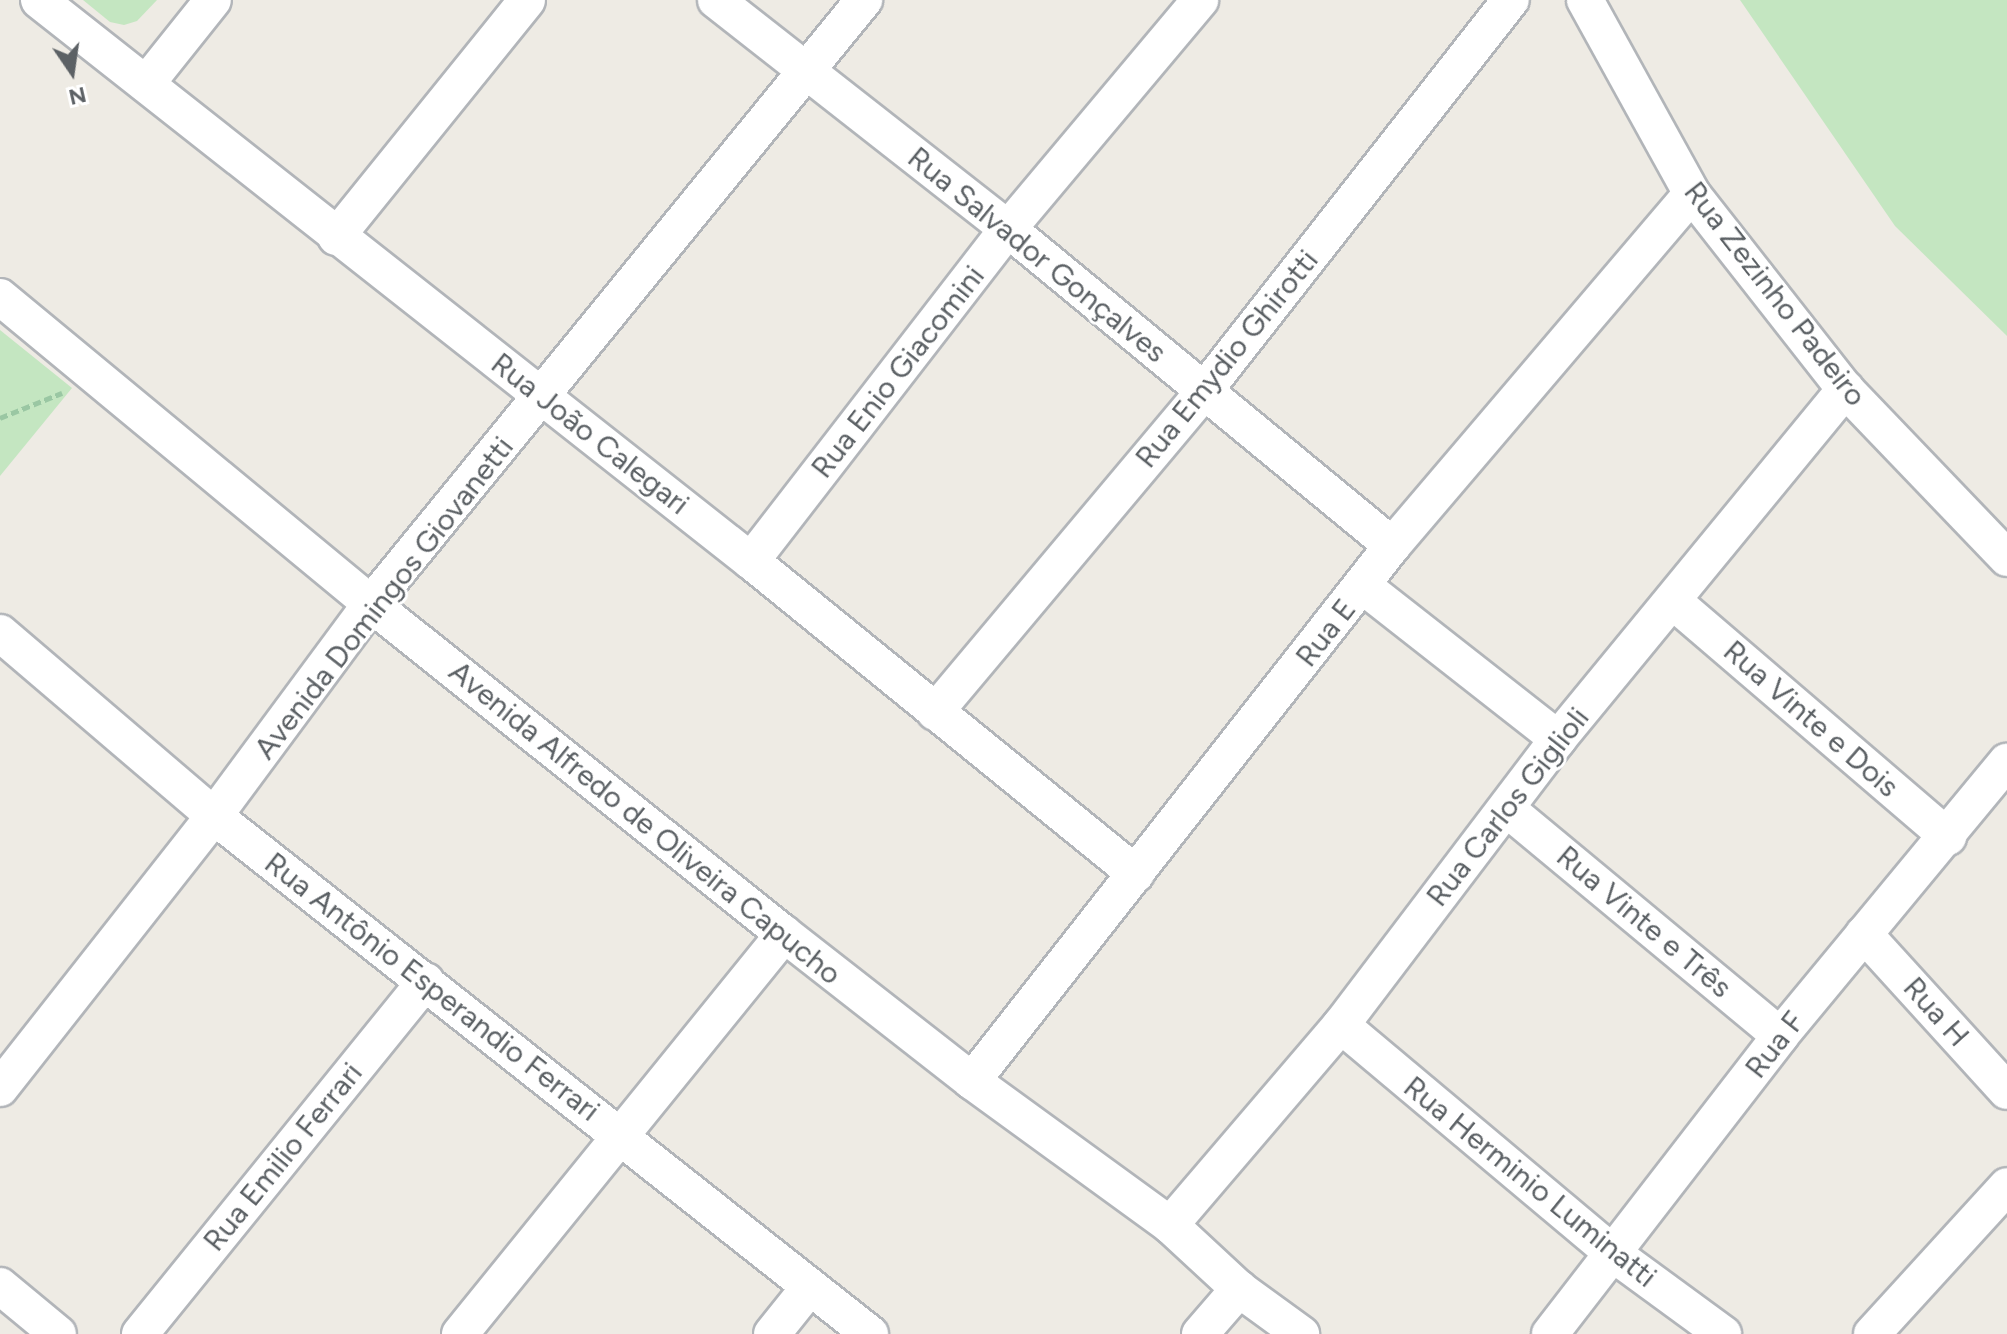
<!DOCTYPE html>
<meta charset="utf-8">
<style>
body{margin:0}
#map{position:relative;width:2007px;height:1334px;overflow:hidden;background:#eeebe4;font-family:Figtree,sans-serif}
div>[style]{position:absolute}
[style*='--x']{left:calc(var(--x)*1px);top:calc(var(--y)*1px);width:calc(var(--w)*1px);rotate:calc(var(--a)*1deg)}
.green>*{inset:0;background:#c4e6c1}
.path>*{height:5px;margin-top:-2.5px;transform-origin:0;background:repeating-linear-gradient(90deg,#9ac7a3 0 8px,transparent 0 12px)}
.roads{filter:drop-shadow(2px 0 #b2b5b9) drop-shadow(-2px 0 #b2b5b9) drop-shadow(0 2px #b2b5b9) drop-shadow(0 -2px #b2b5b9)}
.minor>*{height:36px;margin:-18px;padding:0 18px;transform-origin:18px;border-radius:18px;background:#fff}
span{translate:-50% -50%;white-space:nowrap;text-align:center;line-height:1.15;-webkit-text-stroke:6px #fff;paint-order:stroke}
.street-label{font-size:30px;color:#5c6165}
.north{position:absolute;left:32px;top:32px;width:80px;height:80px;-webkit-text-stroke:6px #fff;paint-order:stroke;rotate:167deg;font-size:22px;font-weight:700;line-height:32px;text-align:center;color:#5c6165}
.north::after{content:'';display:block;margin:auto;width:28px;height:36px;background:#5c6165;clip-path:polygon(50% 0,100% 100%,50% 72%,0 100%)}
</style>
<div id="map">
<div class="green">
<i style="clip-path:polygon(83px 0,157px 0,137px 21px,124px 25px,110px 22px)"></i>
<i style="clip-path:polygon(1740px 0,2007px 0,2007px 336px,1895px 226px)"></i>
<i style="clip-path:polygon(0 330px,72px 388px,0 476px)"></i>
</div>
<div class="path">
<i style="--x:0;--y:418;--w:67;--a:-22"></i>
</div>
<div class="roads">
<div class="minor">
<i style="--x:39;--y:0;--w:906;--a:38.24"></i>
<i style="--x:751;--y:561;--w:496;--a:39.1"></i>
<i style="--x:716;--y:0;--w:371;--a:38.1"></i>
<i style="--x:1008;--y:229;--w:498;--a:39.5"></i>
<i style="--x:1585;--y:0;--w:222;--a:61.1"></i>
<i style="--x:1692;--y:194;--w:248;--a:51.9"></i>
<i style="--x:1845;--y:389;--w:234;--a:46.2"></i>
<i style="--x:146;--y:84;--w:107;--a:-51.4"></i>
<i style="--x:336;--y:237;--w:304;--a:-51.1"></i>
<i style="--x:0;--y:297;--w:482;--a:39.6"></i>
<i style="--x:371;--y:604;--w:529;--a:38.63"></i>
<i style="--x:784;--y:934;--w:239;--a:38"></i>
<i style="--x:972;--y:1081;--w:245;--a:36"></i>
<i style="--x:1170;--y:1225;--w:94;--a:42.8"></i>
<i style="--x:1239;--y:1289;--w:77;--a:36"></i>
<i style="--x:751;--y:561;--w:420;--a:-52.3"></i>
<i style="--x:1008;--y:229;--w:299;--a:-50"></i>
<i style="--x:1363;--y:586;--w:248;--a:38.1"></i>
<i style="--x:1674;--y:602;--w:361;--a:40.6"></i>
<i style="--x:0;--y:633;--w:282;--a:40.5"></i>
<i style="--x:214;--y:816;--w:836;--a:38.3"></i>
<i style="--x:935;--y:712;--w:419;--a:-50"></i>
<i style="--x:1204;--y:391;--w:497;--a:-51.9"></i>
<i style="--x:1507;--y:809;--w:355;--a:39.7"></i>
<i style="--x:1864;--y:934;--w:212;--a:47.7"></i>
<i style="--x:1341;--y:1025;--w:358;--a:40"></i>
<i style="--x:1615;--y:1255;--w:134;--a:36.2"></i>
<i style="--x:972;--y:1081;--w:680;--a:-51.87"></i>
<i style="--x:1392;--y:546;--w:462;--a:-49.6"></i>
<i style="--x:0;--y:1088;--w:346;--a:-51.8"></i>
<i style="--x:214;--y:816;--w:264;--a:-53.5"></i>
<i style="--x:371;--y:604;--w:780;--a:-50.78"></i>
<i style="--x:1170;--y:1225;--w:263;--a:-49.5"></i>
<i style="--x:1341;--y:1025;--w:359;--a:-52.8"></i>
<i style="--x:1558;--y:739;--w:453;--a:-50.6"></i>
<i style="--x:0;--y:1286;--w:75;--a:39.6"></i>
<i style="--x:140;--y:1334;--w:454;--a:-51"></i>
<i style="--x:460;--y:1334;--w:515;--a:-50.99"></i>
<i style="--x:772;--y:1334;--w:58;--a:-51.3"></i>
<i style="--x:1200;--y:1334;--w:60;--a:-49.1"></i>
<i style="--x:1550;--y:1334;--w:376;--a:-52.3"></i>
<i style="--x:1780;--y:1036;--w:356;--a:-50.4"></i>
<i style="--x:1872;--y:1334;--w:200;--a:-47.6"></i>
</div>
</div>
<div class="street-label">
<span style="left:1037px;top:255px;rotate:39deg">Rua Salvador Gonçalves</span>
<span style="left:1775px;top:294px;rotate:52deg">Rua Zezinho Padeiro</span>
<span style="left:1227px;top:359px;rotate:-51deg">Rua Emydio Ghirotti</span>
<span style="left:898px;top:372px;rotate:-52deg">Rua Enio Giacomini</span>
<span style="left:590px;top:434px;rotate:38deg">Rua João Calegari</span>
<span style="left:384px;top:598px;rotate:-52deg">Avenida Domingos Giovanetti</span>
<span style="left:1326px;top:633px;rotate:-52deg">Rua E</span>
<span style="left:1811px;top:719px;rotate:41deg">Rua Vinte e Dois</span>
<span style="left:1508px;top:807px;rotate:-52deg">Rua Carlos Giglioli</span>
<span style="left:645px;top:823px;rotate:39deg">Avenida Alfredo de Oliveira Capucho</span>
<span style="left:1644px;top:922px;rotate:40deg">Rua Vinte e Três</span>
<span style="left:432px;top:987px;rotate:38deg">Rua Antônio Esperandio Ferrari</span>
<span style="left:1936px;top:1012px;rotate:48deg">Rua H</span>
<span style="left:1775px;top:1045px;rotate:-52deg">Rua F</span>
<span style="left:283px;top:1157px;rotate:-51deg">Rua Emilio Ferrari</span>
<span style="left:1530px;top:1182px;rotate:39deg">Rua Herminio Luminatti</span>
</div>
<div class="north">N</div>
</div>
